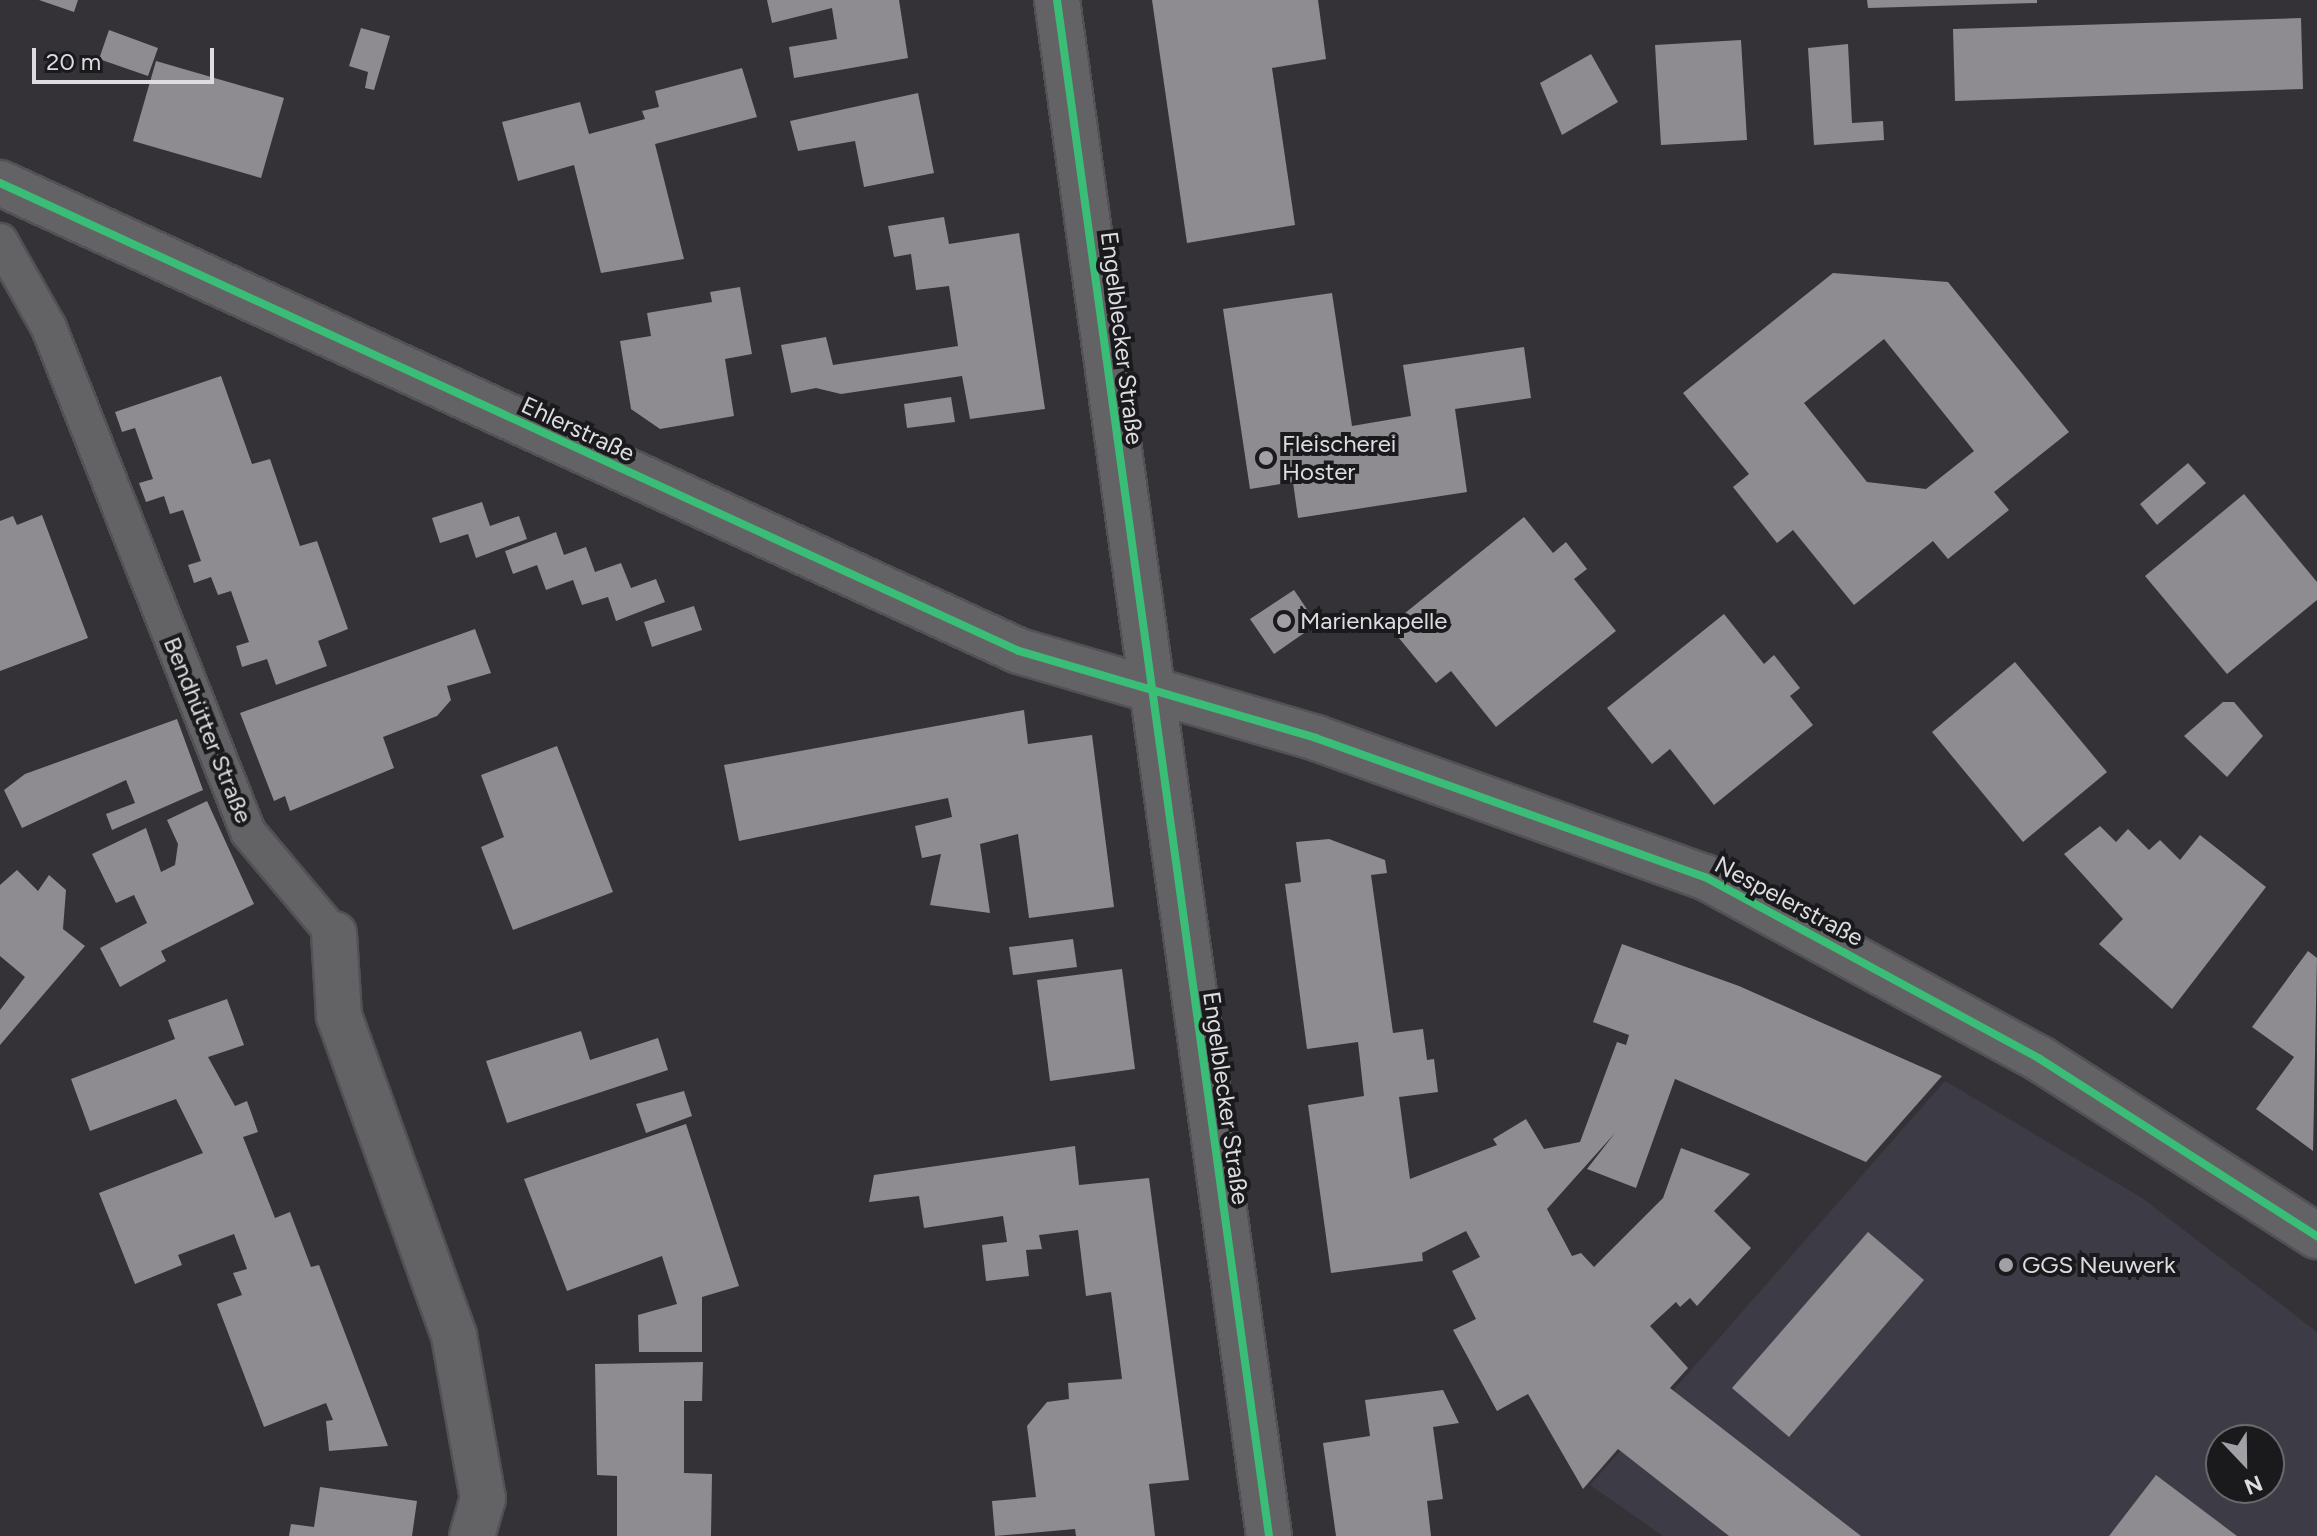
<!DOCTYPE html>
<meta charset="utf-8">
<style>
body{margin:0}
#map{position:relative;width:2317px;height:1536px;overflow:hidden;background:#343237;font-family:Figtree,sans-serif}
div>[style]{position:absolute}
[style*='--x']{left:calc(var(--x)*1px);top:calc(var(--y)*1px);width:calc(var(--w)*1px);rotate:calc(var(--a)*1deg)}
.built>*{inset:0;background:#3d3b46}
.building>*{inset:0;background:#8e8c90}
.roads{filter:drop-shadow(2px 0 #525155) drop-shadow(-2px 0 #525155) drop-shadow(0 2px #525155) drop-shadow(0 -2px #525155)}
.lane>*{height:34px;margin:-17px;padding:0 17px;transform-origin:17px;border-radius:17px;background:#636265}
.street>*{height:44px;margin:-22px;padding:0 22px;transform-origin:22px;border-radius:22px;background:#636265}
.secondary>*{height:44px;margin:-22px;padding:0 22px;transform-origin:22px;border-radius:22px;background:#636265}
.cycleway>*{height:8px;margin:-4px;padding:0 4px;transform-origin:4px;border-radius:4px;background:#3abd76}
.dots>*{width:22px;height:22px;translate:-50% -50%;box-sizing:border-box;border:4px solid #1a1a1d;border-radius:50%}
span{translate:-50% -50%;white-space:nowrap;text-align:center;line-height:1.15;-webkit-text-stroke:8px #1a1a1d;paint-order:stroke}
.street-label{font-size:24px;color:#dddce0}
.poi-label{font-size:24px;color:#dddce0}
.left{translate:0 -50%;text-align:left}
.north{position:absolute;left:2205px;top:1424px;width:80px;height:80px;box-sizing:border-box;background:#1a1a1d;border:2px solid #68686b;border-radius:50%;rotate:158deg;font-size:22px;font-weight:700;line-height:32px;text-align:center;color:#dddce0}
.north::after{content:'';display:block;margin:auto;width:28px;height:36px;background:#a2a0a5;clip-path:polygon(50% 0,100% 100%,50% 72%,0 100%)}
.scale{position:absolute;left:32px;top:48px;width:182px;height:36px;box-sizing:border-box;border:4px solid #dddce0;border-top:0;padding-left:10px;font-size:24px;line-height:28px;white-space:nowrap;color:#dddce0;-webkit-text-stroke:6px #1a1a1d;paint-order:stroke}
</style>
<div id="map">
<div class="built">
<i style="clip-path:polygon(evenodd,1945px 1081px,2142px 1198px,2317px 1332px,2317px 1536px,1663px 1536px,1590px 1485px,1945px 1081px,2221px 1440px,2269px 1440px,2269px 1488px,2221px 1488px,2221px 1440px)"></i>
</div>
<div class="building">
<i style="clip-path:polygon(39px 0,78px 0,74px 12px)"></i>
<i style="clip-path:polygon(767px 0,899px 0,908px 58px,794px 78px,789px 47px,837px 39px,832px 8px,772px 23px)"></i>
<i style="clip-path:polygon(1152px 0,1318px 0,1326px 59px,1272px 68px,1295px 225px,1187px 243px)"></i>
<i style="clip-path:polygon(1867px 0,2037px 0,2037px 3px,1868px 8px)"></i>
<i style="clip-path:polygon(2301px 18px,2303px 89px,1955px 101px,1953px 29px)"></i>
<i style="clip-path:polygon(361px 28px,390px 36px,374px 90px,365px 88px,368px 72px,349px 66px)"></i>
<i style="clip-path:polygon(109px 30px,158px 48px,148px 76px,99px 59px)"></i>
<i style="clip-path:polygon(1741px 40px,1747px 140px,1661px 145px,1655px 45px)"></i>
<i style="clip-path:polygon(1848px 44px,1852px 123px,1883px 121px,1884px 140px,1814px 145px,1808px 48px)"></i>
<i style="clip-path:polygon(1591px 54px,1618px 102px,1562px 135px,1540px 83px)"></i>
<i style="clip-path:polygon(156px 61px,284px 98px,261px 178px,133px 141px)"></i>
<i style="clip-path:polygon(742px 68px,757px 117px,655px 144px,684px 259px,601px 273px,574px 165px,518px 181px,502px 122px,580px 102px,589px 134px,645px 119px,642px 111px,659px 107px,655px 91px)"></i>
<i style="clip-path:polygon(918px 93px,934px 173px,864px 187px,855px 141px,798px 151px,790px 121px)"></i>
<i style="clip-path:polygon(944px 217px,949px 244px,1019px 233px,1045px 409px,970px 419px,962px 376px,841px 394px,816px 388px,791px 393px,781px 345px,826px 337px,833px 365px,958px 346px,949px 286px,916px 290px,911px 254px,894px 257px,888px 226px)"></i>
<i style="clip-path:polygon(evenodd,1833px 273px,1948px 282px,2069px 432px,1994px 492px,2009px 510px,1948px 559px,1933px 541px,1854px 605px,1793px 530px,1777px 543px,1733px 487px,1749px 474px,1683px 393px,1833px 273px,1884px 339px,1974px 451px,1926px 489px,1867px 482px,1804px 403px,1884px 339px)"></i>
<i style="clip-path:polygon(740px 287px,752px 354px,725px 359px,734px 416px,660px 429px,631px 409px,620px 341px,651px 336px,647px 313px,712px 302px,710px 292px)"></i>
<i style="clip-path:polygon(1332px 293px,1352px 426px,1411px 416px,1403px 365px,1524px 347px,1531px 398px,1455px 409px,1467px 492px,1298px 518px,1293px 482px,1250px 489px,1223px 309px)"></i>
<i style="clip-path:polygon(221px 376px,252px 464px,270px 459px,300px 546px,317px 541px,348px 629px,318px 641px,327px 666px,276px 685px,267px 659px,242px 667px,236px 646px,249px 642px,231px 591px,218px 595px,211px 577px,194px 583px,188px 565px,201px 561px,183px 510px,170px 514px,164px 496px,146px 502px,139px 483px,153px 479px,135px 428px,122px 432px,115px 412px)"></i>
<i style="clip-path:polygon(951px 397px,955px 422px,907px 428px,904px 404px)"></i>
<i style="clip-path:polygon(2188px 463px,2206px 483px,2157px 525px,2140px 504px)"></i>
<i style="clip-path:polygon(2244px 494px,2317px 582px,2317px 600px,2227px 674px,2145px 576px)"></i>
<i style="clip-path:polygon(482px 502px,490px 526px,519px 516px,527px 539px,476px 558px,468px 534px,440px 543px,432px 518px)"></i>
<i style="clip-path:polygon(42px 515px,88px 638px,0 671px,0 521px,13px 516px,17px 525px)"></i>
<i style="clip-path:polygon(1524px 517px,1553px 553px,1566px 542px,1587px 569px,1574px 579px,1616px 631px,1496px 727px,1451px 671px,1436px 683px,1389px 626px)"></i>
<i style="clip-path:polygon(556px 532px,564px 555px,586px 547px,595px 572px,621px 563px,631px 588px,656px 579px,665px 602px,616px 621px,608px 597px,582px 605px,573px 580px,546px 590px,537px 565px,513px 574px,505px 551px)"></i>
<i style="clip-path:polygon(1294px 590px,1317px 624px,1274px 654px,1250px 619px)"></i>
<i style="clip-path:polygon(694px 606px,702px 630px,652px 647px,644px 622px)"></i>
<i style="clip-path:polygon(1724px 614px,1764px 664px,1774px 655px,1800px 688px,1790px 696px,1813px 725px,1714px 805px,1670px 749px,1652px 764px,1607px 708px)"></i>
<i style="clip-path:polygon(475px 629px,491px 673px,447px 686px,451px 700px,437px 716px,383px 737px,394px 768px,290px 811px,285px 796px,274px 801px,240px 713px)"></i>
<i style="clip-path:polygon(2015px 662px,2107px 772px,2023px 842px,1932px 732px)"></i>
<i style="clip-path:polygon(2223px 702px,2234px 702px,2263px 736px,2227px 777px,2184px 736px)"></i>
<i style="clip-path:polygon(1024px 710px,1028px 744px,1092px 735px,1114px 907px,1029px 918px,1018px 834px,980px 844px,990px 913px,930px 905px,941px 854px,922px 858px,915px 826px,952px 817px,948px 798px,739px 841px,724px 765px)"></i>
<i style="clip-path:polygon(177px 719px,203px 790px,112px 830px,106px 814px,135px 803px,126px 780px,22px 828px,4px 790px,25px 774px)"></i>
<i style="clip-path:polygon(557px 746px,613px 892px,513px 930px,481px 847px,504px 837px,481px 775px)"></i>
<i style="clip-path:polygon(207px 801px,254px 904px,161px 951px,166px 961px,120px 987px,100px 948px,147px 923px,134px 895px,116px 903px,92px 854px,146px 828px,161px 872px,175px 865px,178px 844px,167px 820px)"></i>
<i style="clip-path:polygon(2100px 826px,2116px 842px,2128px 829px,2149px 850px,2160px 840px,2180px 860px,2200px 835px,2266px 887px,2172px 1009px,2099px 944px,2123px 919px,2064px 854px)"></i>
<i style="clip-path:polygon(1329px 839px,1385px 860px,1387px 873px,1371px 875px,1393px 1033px,1423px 1029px,1427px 1060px,1434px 1059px,1438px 1092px,1399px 1097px,1410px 1179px,1497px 1145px,1493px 1139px,1526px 1119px,1544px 1149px,1580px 1142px,1617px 1042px,1626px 1045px,1629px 1035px,1593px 1022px,1622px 944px,1739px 986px,1942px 1076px,1866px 1162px,1675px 1079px,1636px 1188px,1587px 1169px,1615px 1133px,1547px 1209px,1572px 1256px,1581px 1253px,1594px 1267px,1663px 1198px,1681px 1148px,1750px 1174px,1714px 1211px,1751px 1248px,1697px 1306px,1690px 1298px,1680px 1307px,1676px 1302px,1650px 1326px,1688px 1368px,1670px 1388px,1861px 1536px,1729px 1536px,1618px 1449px,1583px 1489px,1528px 1394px,1497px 1411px,1453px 1330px,1476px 1319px,1452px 1271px,1480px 1257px,1466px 1231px,1422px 1253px,1423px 1261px,1331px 1273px,1308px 1105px,1364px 1096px,1358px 1042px,1307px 1049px,1285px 884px,1301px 882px,1296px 842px)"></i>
<i style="clip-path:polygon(17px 870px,38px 891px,49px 875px,66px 890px,63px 929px,85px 946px,0 1045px,0 1010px,25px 977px,0 956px,0 885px)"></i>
<i style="clip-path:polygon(1073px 939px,1077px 967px,1013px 975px,1009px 947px)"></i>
<i style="clip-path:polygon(2308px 951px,2317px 958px,2313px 1151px,2256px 1109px,2294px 1057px,2252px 1027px)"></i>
<i style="clip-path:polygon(1122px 969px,1135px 1069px,1050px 1081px,1037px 980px)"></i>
<i style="clip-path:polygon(227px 999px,244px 1045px,208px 1057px,235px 1106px,247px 1101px,258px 1132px,243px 1137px,275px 1218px,290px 1212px,311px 1267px,319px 1265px,388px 1446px,329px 1451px,326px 1421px,333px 1420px,326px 1403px,264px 1427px,217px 1304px,242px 1295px,233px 1273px,247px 1269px,234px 1234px,178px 1255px,182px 1265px,135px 1284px,99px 1193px,203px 1153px,176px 1099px,90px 1131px,71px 1079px,175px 1039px,168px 1020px)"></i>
<i style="clip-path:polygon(581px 1031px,590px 1060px,658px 1038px,668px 1070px,507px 1123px,486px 1061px)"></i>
<i style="clip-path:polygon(684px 1091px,692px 1116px,646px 1133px,636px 1104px)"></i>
<i style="clip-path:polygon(686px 1124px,739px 1286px,702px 1297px,702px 1352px,639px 1352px,638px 1315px,677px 1304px,662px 1256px,567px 1291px,524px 1179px)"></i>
<i style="clip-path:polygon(1075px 1146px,1079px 1185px,1149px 1178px,1189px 1480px,1149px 1484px,1155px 1536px,1076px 1536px,1075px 1529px,995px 1536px,992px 1501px,1036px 1497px,1027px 1426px,1047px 1402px,1069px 1399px,1068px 1383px,1122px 1379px,1111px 1292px,1086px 1296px,1078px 1230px,1039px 1235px,1042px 1249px,1026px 1250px,1029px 1276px,986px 1281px,982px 1245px,1007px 1242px,1003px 1216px,924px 1228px,919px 1196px,869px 1202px,874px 1175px)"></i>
<i style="clip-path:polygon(1868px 1232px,1924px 1280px,1789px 1437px,1732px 1388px)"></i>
<i style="clip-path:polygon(703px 1362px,702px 1401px,684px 1401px,684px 1473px,712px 1474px,711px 1536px,617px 1536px,617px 1476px,597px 1475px,595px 1364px)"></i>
<i style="clip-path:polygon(1443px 1390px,1459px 1423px,1433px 1427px,1443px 1499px,1427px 1501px,1431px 1536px,1336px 1536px,1323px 1443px,1370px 1436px,1365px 1400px)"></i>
<i style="clip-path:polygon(2156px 1475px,2237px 1536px,2109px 1536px)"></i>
<i style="clip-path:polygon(320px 1487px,417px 1501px,412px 1536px,289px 1536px,291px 1524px,314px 1527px)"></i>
</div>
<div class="roads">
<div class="lane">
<i style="--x:0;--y:241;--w:100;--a:60.6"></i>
<i style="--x:49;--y:328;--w:542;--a:68.45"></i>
<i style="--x:248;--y:832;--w:133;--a:49.9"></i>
</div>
<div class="street">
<i style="--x:0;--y:183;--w:1121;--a:24.67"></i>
<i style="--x:1019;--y:651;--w:309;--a:16.3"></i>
<i style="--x:1316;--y:738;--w:413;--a:19.7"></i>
<i style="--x:1705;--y:877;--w:381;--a:28.5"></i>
<i style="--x:2040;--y:1059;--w:329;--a:32.6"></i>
<i style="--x:334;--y:934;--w:82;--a:86.5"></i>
<i style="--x:339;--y:1016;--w:340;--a:70.2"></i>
<i style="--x:454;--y:1336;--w:165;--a:79.9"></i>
<i style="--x:483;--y:1498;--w:40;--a:106"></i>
</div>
<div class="secondary">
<i style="--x:1057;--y:0;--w:1551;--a:82.14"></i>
</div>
</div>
<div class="cycleway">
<i style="--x:1057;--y:0;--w:1551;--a:82.14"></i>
<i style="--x:0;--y:183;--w:1121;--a:24.67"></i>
<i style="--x:1019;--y:651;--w:309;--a:16.3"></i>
<i style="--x:1316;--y:738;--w:413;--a:19.7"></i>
<i style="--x:1705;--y:877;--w:381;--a:28.5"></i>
<i style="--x:2040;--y:1059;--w:329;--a:32.6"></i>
</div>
<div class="dots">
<i style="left:1266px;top:458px;background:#a2a0a5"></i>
<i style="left:1284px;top:621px;background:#a2a0a5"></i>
<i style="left:2006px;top:1265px;background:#a2a0a5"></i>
</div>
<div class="street-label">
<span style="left:1122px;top:338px;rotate:83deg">Engelblecker Straße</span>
<span style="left:578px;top:429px;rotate:25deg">Ehlerstraße</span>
<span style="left:208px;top:730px;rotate:68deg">Bendhütter Straße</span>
<span style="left:1789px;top:901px;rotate:28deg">Nespelerstraße</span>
<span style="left:1226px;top:1098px;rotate:82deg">Engelblecker Straße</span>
</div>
<div class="poi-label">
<span class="left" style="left:1282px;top:458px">Fleischerei<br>Hoster</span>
<span class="left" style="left:1300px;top:621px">Marienkapelle</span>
<span class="left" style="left:2022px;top:1265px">GGS Neuwerk</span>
</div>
<div class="north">N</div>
<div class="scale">20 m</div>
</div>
